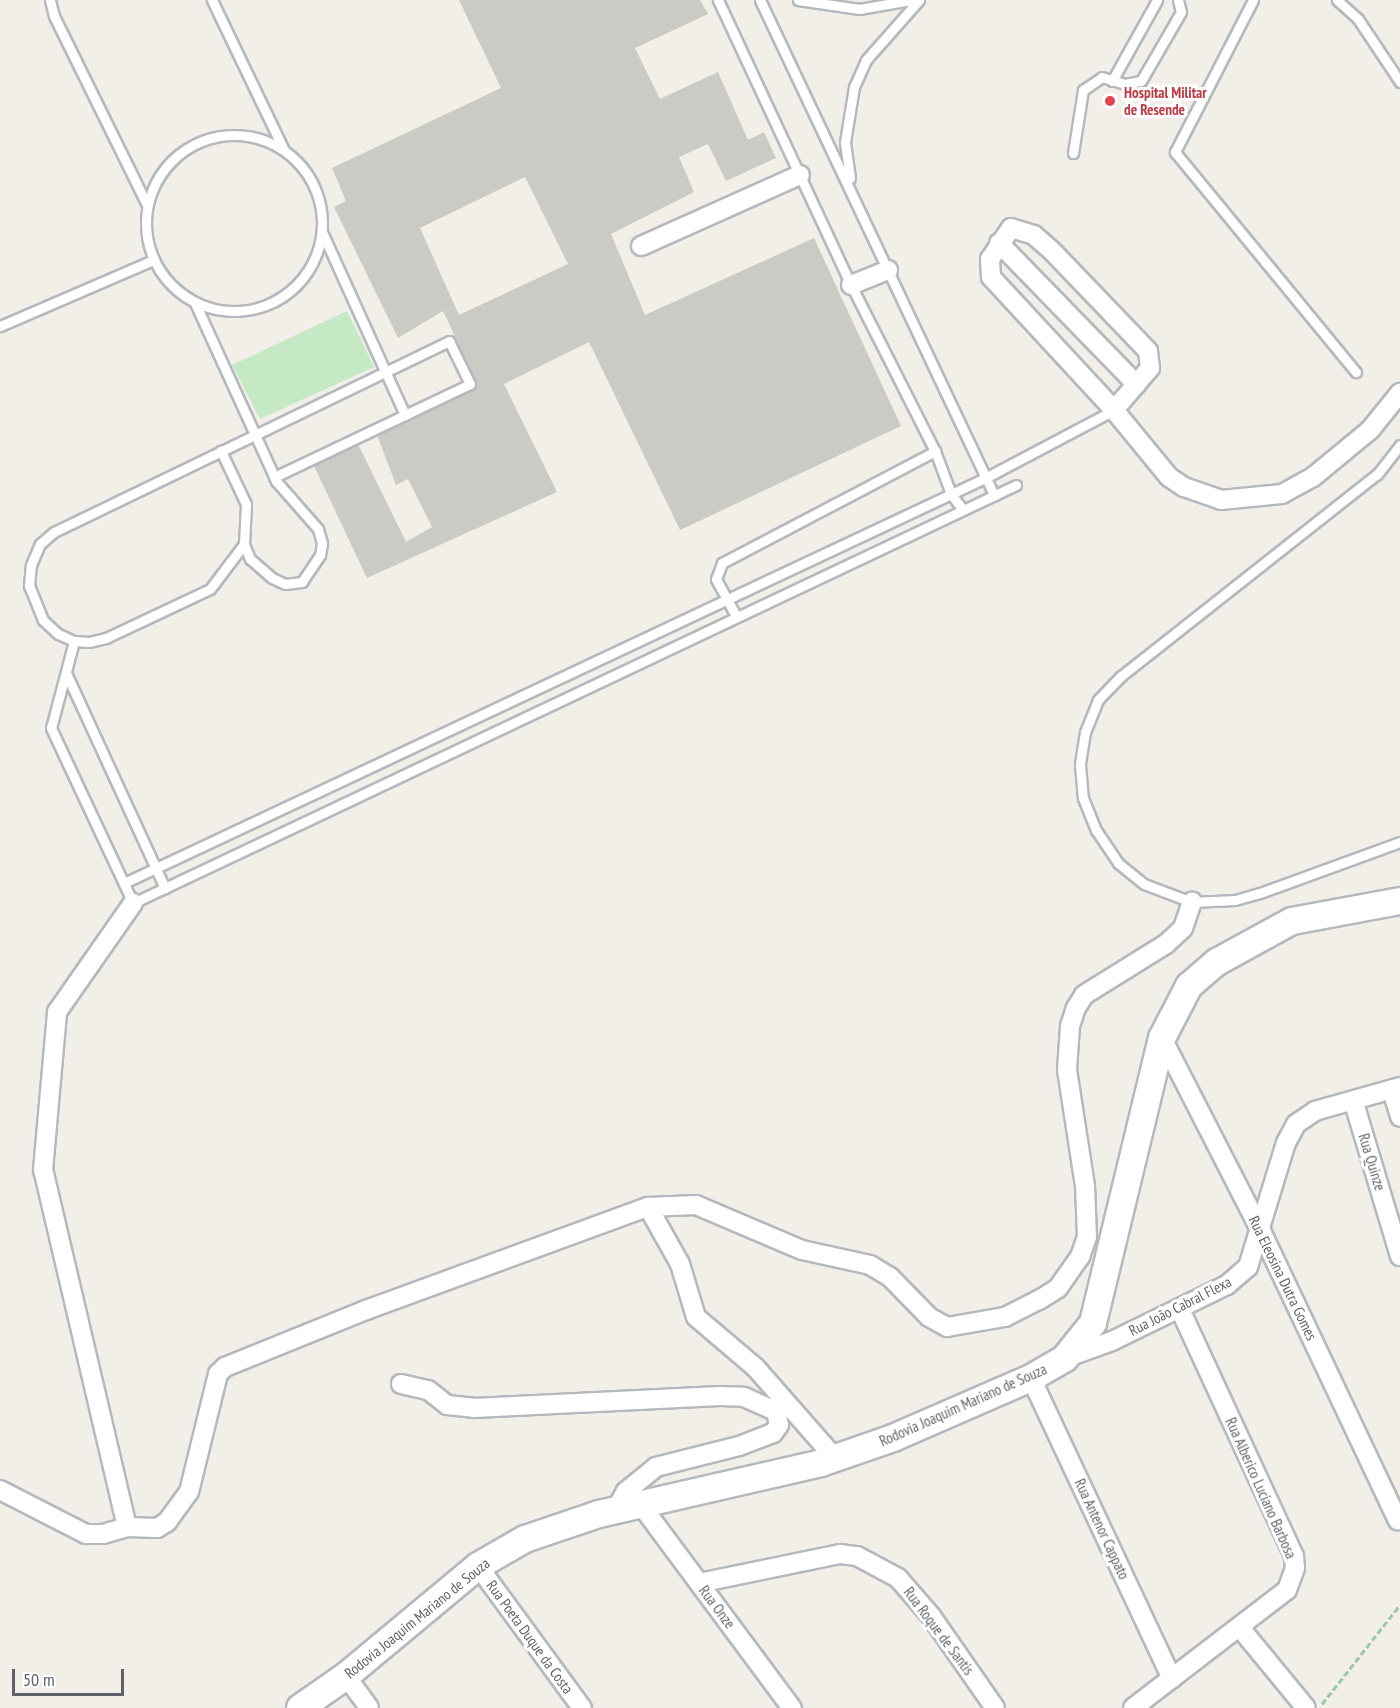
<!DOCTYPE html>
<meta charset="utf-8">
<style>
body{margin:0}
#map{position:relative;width:1400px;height:1708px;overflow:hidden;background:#f1efe8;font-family:"PT Sans Narrow",sans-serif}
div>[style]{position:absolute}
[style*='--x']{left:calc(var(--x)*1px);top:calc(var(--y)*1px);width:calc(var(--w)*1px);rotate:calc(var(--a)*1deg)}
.green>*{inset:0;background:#c5e8c5}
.pier>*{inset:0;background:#f1efe8}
.building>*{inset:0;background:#cccac5}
.path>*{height:3px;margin-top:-1.5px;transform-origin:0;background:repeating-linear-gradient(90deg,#9cc7a9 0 6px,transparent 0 9px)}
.roads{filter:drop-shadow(2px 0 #b5b8bc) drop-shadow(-2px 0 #b5b8bc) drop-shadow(0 2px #b5b8bc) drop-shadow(0 -2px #b5b8bc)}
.service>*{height:9px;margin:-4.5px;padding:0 4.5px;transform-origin:4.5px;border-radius:4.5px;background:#fff}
.service>.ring{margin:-4.5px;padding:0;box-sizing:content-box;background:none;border:9px solid #fff;border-radius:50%}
.minor>*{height:18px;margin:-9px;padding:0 9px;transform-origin:9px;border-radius:9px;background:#fff}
.secondary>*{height:26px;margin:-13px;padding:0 13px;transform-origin:13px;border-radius:13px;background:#fff}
.dots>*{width:16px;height:16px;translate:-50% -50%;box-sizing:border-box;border:3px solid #fff;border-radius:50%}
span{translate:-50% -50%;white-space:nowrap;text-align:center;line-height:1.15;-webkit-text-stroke:6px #fff;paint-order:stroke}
.health-label{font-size:15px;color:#be3a42;font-weight:700}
.left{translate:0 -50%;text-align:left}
.street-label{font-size:15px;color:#5f6368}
.scale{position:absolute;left:12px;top:1669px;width:112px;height:27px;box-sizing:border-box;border:3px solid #5f6368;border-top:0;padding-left:8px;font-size:18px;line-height:21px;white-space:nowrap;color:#5f6368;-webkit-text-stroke:4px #fff;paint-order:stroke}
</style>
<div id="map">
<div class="green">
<i style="clip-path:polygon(347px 311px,374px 367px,260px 419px,232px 365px)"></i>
</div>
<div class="pier">
<i style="clip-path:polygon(147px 9px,188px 90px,160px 107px,119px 24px)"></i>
</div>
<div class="building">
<i style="clip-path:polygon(evenodd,459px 0,700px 0,708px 14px,635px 48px,660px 99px,718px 72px,748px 140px,764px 132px,776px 158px,726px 181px,708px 144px,679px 157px,694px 192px,611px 234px,645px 315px,814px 238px,901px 426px,680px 530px,589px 342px,504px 384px,557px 492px,367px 578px,314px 466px,358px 444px,406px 542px,432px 527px,408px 479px,396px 485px,377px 435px,473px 390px,477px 383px,443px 311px,398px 338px,334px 207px,346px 201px,332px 168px,501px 88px,459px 0,525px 177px,568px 264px,459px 315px,420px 228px,525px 177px)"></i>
</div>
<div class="path">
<i style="--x:1322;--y:1704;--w:126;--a:-51.8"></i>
</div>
<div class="roads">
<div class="service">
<i style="--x:50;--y:0;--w:16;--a:76"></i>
<i style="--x:54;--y:16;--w:211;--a:63.8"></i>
<i style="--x:212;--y:0;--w:166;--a:64.4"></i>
<i style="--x:718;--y:0;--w:315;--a:65"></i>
<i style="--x:851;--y:285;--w:186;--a:63.2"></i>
<i style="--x:935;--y:451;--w:46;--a:69.6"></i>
<i style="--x:951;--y:494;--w:20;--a:53"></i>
<i style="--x:760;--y:0;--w:548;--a:64.7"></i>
<i style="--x:798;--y:0;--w:62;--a:8.4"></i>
<i style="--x:859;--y:9;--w:53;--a:-9.8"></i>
<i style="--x:1253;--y:0;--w:171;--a:117.2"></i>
<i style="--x:1175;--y:152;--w:285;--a:50.6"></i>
<i style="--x:1337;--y:0;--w:28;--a:42"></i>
<i style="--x:1358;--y:19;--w:76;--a:56.3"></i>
<i style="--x:1112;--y:81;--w:93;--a:-60.9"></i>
<i class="ring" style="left:146px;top:135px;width:167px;height:167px"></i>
<i style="--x:1073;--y:153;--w:64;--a:-81"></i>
<i style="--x:1083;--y:90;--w:23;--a:-34"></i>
<i style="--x:1102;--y:77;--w:24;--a:17"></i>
<i style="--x:1125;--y:84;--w:16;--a:-11"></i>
<i style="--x:1141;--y:81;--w:80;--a:-59.9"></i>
<i style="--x:1181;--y:12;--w:12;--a:-104"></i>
<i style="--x:850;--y:178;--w:36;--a:-98"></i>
<i style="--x:845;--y:142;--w:56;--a:-80.7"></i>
<i style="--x:854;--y:87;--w:30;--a:-66"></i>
<i style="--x:866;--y:60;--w:80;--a:-48.5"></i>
<i style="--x:322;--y:232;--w:201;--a:65.6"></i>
<i style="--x:195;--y:303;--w:196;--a:65.5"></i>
<i style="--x:276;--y:481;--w:64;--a:48.8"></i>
<i style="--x:318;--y:529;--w:15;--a:74"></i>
<i style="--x:322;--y:543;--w:12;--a:99"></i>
<i style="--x:320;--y:555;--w:32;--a:124"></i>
<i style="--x:302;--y:582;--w:17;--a:173"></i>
<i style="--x:285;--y:584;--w:14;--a:-155"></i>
<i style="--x:272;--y:578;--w:29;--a:-139"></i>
<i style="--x:250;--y:559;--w:16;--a:-112"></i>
<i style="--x:244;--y:544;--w:40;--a:-87.1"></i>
<i style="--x:246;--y:504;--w:59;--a:-115.3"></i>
<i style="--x:0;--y:326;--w:167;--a:-23.3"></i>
<i style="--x:1400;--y:445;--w:37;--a:128"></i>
<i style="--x:1377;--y:474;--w:326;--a:141.7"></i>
<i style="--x:1121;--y:676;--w:33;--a:134"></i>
<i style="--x:1098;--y:700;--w:35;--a:112"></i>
<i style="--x:1085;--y:732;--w:33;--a:99"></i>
<i style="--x:1080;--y:765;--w:33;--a:85"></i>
<i style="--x:1083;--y:798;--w:35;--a:68"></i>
<i style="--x:1096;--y:830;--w:40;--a:56"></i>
<i style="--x:1118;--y:863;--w:33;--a:39"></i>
<i style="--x:1144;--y:884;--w:51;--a:20.6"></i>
<i style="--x:1192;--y:902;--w:43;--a:-2.7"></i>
<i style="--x:1235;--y:900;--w:26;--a:-16"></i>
<i style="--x:1260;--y:893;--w:149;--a:-20"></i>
<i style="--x:244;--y:544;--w:56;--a:127.1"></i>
<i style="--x:210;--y:589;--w:115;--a:154.8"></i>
<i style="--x:106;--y:638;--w:17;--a:167"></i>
<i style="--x:89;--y:642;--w:15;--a:-176"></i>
<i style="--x:74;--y:641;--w:17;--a:-156"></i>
<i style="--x:58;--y:634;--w:21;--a:-137"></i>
<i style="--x:43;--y:620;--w:37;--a:-112"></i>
<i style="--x:29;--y:586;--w:21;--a:-85"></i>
<i style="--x:31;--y:565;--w:23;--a:-67"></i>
<i style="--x:40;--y:544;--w:18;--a:-41"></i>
<i style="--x:54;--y:532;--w:439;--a:-25.8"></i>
<i style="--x:449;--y:341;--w:48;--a:64"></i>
<i style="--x:470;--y:384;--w:217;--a:154.6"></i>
<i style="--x:736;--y:616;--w:42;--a:-118.4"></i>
<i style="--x:716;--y:579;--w:17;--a:-69"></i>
<i style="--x:722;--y:563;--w:241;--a:-27.7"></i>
<i style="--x:74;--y:641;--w:90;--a:104.8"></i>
<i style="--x:51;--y:728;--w:193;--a:64.9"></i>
<i style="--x:133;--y:903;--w:977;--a:-25.33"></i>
<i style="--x:66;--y:673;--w:237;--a:65.3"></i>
<i style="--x:124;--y:883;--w:954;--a:-25.19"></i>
<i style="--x:987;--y:477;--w:144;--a:-27.8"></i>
</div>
<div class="minor">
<i style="--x:999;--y:243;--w:197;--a:45.8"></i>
<i style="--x:641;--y:246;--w:174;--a:-24.1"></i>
<i style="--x:851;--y:285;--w:40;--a:-22"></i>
<i style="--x:1114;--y:410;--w:55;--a:-49.4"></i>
<i style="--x:1150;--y:368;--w:17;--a:-97"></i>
<i style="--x:1148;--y:351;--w:140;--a:-133.8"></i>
<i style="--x:1051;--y:250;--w:23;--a:-139"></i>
<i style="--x:1034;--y:235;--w:24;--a:-163"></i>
<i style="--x:1011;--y:228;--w:37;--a:124"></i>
<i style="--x:990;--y:259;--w:18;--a:87"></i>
<i style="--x:991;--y:277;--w:181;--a:47.2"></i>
<i style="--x:1114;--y:410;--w:87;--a:50.6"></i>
<i style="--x:1169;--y:477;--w:18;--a:34"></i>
<i style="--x:1184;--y:487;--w:39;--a:19"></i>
<i style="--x:1221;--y:500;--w:61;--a:-5.6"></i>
<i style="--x:1282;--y:494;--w:35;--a:-29"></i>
<i style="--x:1313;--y:477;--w:74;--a:-39.5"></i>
<i style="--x:1370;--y:430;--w:48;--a:-51"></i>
<i style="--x:1162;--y:1038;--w:219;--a:62.9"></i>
<i style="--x:1262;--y:1233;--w:318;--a:64.7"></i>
<i style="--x:1392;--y:1090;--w:28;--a:73"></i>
<i style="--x:1354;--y:1103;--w:160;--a:73.3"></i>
<i style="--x:648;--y:1207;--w:48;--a:-2.4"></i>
<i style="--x:696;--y:1205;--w:115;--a:23"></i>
<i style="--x:802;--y:1250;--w:70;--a:12.4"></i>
<i style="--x:870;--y:1265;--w:23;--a:31"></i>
<i style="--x:890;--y:1277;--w:56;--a:45.7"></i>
<i style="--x:929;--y:1317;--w:21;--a:29"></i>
<i style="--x:947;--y:1327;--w:59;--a:-9.8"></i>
<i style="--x:1005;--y:1317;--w:38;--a:-27"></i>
<i style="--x:1039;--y:1300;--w:22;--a:-32"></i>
<i style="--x:1058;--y:1288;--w:38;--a:-55"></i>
<i style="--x:1080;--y:1257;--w:21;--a:-71"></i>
<i style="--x:1087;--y:1237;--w:51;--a:-92.2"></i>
<i style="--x:1085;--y:1186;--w:117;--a:-98.8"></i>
<i style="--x:1067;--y:1070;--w:44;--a:-86.1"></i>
<i style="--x:1070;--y:1026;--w:19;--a:-72"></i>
<i style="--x:1076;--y:1008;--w:15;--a:-58"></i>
<i style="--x:1084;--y:995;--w:97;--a:-31.9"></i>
<i style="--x:1166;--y:944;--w:23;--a:-43"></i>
<i style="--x:1183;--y:928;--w:28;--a:-71"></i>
<i style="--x:1065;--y:1358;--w:50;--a:-19.9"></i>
<i style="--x:1112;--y:1341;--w:128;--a:-26"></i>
<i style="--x:1227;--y:1285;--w:28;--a:-41"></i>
<i style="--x:1248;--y:1267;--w:130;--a:-73"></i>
<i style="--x:1286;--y:1143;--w:21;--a:-62"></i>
<i style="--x:1296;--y:1124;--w:23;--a:-34"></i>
<i style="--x:1315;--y:1111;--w:88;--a:-15.8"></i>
<i style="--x:1031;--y:1378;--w:332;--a:64.9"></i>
<i style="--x:401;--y:1384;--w:28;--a:13"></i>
<i style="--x:428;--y:1390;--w:24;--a:38"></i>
<i style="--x:447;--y:1405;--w:27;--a:6"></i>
<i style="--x:474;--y:1408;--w:246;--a:-2.8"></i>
<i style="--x:720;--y:1396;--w:24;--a:2"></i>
<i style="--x:744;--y:1397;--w:35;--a:24"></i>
<i style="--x:776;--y:1411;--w:14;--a:78"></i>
<i style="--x:779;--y:1425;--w:10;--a:127"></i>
<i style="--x:773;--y:1433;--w:36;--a:159"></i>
<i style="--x:739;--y:1446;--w:86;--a:165.8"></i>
<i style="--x:656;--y:1467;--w:38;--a:141"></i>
<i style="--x:626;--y:1491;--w:21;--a:118"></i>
<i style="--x:0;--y:1490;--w:97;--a:27.1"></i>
<i style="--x:86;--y:1534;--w:17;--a:0"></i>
<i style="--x:103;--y:1534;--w:25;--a:-16"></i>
<i style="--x:127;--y:1527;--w:30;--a:2"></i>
<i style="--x:157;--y:1528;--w:12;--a:-31"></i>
<i style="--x:167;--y:1522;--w:37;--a:-54"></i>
<i style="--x:189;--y:1492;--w:122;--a:-76.2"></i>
<i style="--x:218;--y:1374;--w:10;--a:-45"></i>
<i style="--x:225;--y:1367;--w:152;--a:-22"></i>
<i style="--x:366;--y:1310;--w:300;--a:-20.1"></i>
<i style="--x:648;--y:1207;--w:65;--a:60.7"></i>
<i style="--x:680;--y:1264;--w:55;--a:73.2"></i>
<i style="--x:696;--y:1317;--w:77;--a:40.3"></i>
<i style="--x:755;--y:1367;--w:121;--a:48.7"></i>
<i style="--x:641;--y:1505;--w:253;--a:53.4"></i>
<i style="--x:127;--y:1527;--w:367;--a:-103.2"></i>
<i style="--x:43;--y:1170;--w:159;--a:-84.9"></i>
<i style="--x:57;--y:1012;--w:133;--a:-55.1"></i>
<i style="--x:478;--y:1566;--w:176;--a:53.8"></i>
<i style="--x:699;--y:1583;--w:144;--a:-11.6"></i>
<i style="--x:840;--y:1554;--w:17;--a:7"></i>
<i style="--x:857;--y:1556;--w:47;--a:28.2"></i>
<i style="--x:898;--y:1578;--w:50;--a:49"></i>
<i style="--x:931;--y:1616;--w:112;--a:55.2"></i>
<i style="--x:1241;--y:1629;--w:102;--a:50.6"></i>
<i style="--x:346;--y:1676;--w:39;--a:54"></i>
<i style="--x:1133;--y:1708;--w:194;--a:-37.5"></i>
<i style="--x:1287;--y:1590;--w:23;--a:-70"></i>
<i style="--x:1295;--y:1568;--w:12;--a:-95"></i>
<i style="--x:1294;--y:1556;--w:272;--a:-114.8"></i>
</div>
<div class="secondary">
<i style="--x:300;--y:1708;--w:56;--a:-34.8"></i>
<i style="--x:346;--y:1676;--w:172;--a:-39.8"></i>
<i style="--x:478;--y:1566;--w:54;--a:-29.9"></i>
<i style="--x:525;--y:1539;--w:78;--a:-18.7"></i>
<i style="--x:599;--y:1514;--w:228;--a:-12.9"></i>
<i style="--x:821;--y:1463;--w:76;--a:-19.1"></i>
<i style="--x:893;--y:1438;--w:150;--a:-23.5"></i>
<i style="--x:1031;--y:1378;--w:39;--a:-30"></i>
<i style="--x:1065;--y:1358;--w:45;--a:-51.3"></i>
<i style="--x:1093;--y:1323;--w:293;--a:-76.4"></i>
<i style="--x:1162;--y:1038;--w:59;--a:-62.6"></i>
<i style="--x:1189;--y:986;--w:37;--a:-41"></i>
<i style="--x:1217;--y:962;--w:85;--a:-28.7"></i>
<i style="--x:1292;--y:921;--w:110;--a:-10.5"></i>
</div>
</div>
<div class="dots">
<i style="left:1110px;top:101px;background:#e0444e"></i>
</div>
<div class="health-label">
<span class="left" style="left:1124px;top:101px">Hospital Militar<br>de Resende</span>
</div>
<div class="street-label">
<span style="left:1372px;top:1162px;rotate:73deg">Rua Quinze</span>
<span style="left:1283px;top:1278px;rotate:64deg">Rua Eleosina Dutra Gomes</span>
<span style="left:1180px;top:1306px;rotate:-27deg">Rua João Cabral Flexa</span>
<span style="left:963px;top:1405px;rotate:-24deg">Rodovia Joaquim Mariano de Souza</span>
<span style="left:1261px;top:1488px;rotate:66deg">Rua Alberico Luciano Barbosa</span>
<span style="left:1102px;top:1529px;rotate:65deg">Rua Antenor Cappato</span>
<span style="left:717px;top:1607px;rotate:53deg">Rua Onze</span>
<span style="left:417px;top:1618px;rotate:-39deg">Rodovia Joaquim Mariano de Souza</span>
<span style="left:939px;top:1631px;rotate:53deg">Rua Roque de Santis</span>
<span style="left:530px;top:1637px;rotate:54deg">Rua Poeta Duque da Costa</span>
</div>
<div class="scale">50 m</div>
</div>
